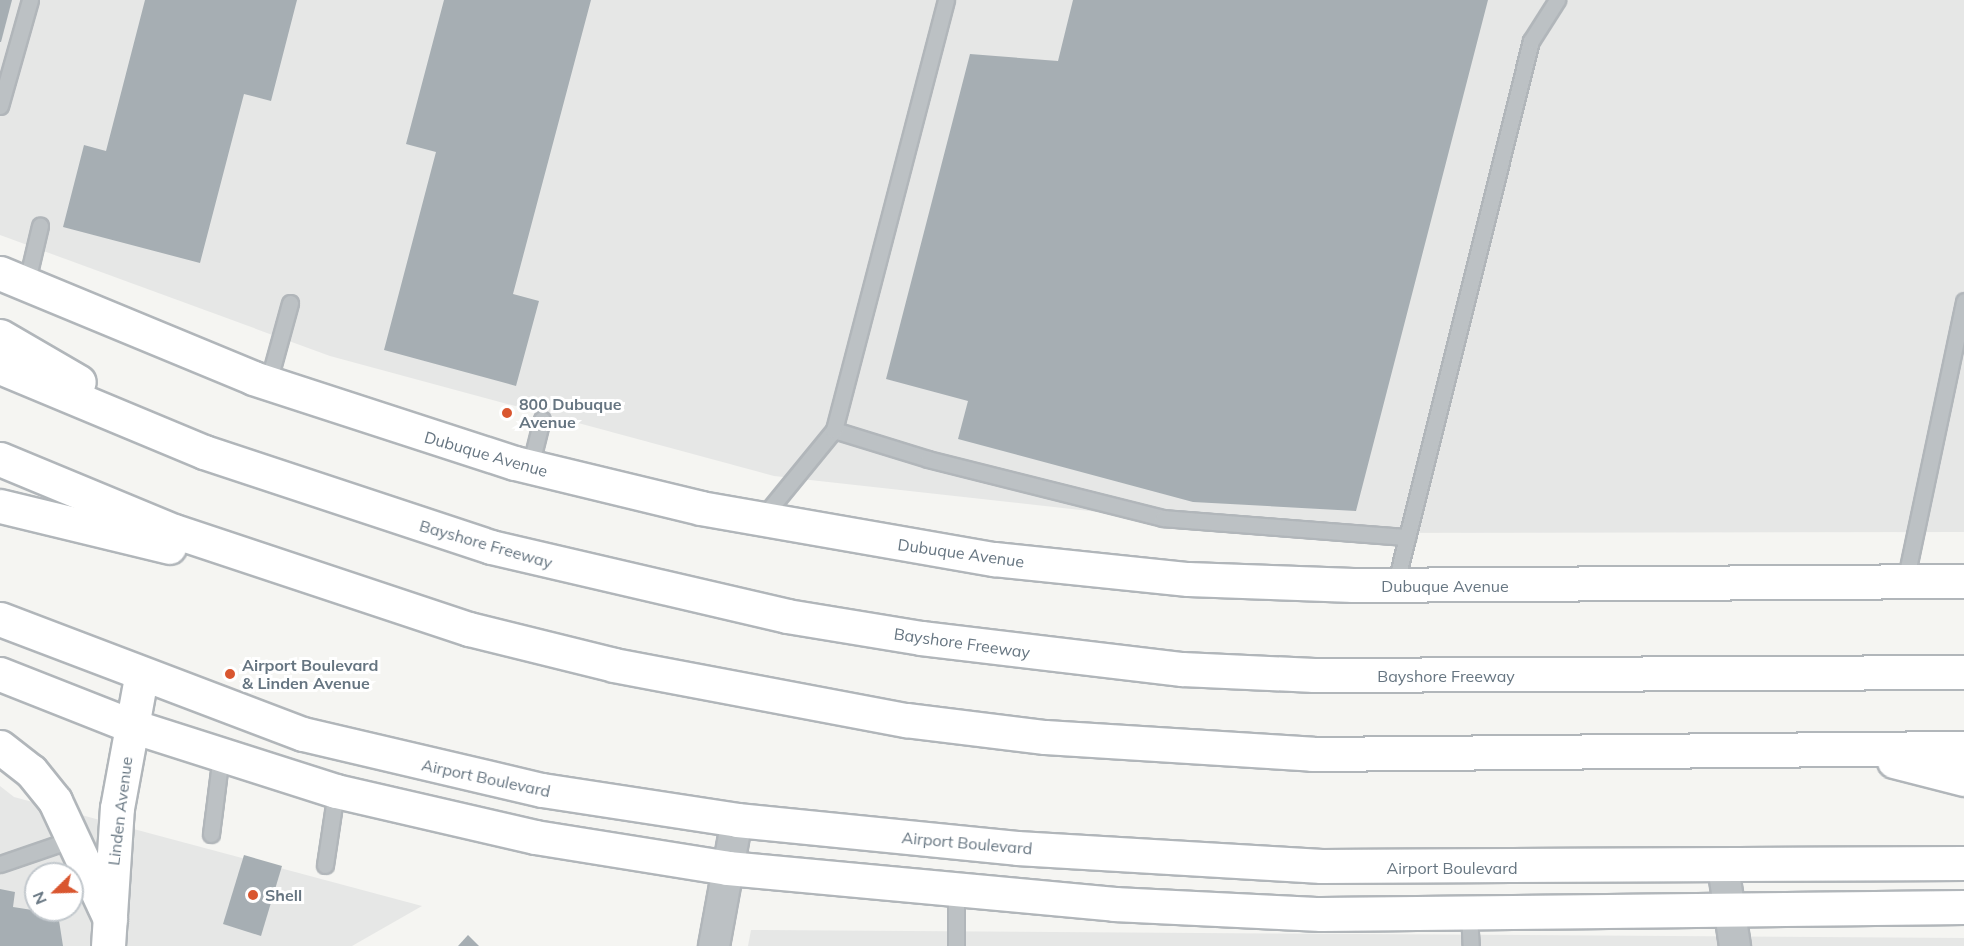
<!DOCTYPE html>
<style>
body{margin:0}
#map{position:relative;width:1964px;height:946px;overflow:hidden;background:#f5f5f2;font-family:Mulish,sans-serif}
div>[style]{position:absolute}
[style*='--x']{left:calc(var(--x)*1px);top:calc(var(--y)*1px);width:calc(var(--w)*1px);rotate:calc(var(--a)*1deg)}
.built>*{inset:0;background:#e6e7e6}
.building>*{inset:0;background:#a6aeb3}
.roads{filter:drop-shadow(2px 0 #b1b6ba) drop-shadow(-2px 0 #b1b6ba) drop-shadow(0 2px #b1b6ba) drop-shadow(0 -2px #b1b6ba)}
.lane>*{height:15px;margin:-7.5px;padding:0 7.5px;transform-origin:7.5px;border-radius:7.5px;background:#bcc1c4}
.street>*{height:30px;margin:-15px;padding:0 15px;transform-origin:15px;border-radius:15px;background:#bcc1c4}
.secondary>*{height:33px;margin:-16.5px;padding:0 16.5px;transform-origin:16.5px;border-radius:16.5px;background:#fff}
.primary>*{height:33px;margin:-16.5px;padding:0 16.5px;transform-origin:16.5px;border-radius:16.5px;background:#fff}
.highway>*{height:33px;margin:-16.5px;padding:0 16.5px;transform-origin:16.5px;border-radius:16.5px;background:#fff}
.dots>*{width:16px;height:16px;translate:-50% -50%;box-sizing:border-box;border:3px solid #fff;border-radius:50%}
span{translate:-50% -50%;white-space:nowrap;text-align:center;line-height:1.15;-webkit-text-stroke:6px #fff;paint-order:stroke}
.poi-label{font-size:16px;color:#667581;font-weight:700}
.left{translate:0 -50%;text-align:left}
.street-label{font-size:16px;color:#667581}
.north{position:absolute;left:24px;top:862px;width:60px;height:60px;box-sizing:border-box;background:#fff;border:2px solid #c2c8cd;border-radius:50%;rotate:247deg;font-size:16px;font-weight:700;line-height:24px;text-align:center;color:#667581}
.north::after{content:'';display:block;margin:auto;width:21px;height:27px;background:#d9562f;clip-path:polygon(50% 0,100% 100%,50% 72%,0 100%)}
</style>
<div id="map">
<div class="built">
<i style="clip-path:polygon(0 0,1964px 0,1964px 532px,1288px 533px,774px 476px,330px 356px,0 235px)"></i>
<i style="clip-path:polygon(evenodd,0 786px,14px 797px,422px 906px,352px 946px,0 946px,0 786px,36px 874px,72px 874px,72px 910px,36px 910px,36px 874px)"></i>
<i style="clip-path:polygon(751px 930px,1964px 938px,1964px 946px,748px 946px)"></i>
</div>
<div class="building">
<i style="clip-path:polygon(0 0,12px 0,1px 42px,0 42px)"></i>
<i style="clip-path:polygon(145px 0,297px 0,271px 101px,244px 94px,200px 263px,63px 227px,84px 145px,106px 151px)"></i>
<i style="clip-path:polygon(444px 0,591px 0,513px 294px,539px 301px,516px 386px,384px 350px,436px 152px,406px 144px)"></i>
<i style="clip-path:polygon(1073px 0,1488px 0,1356px 511px,1193px 502px,958px 439px,968px 401px,886px 379px,970px 54px,1058px 61px)"></i>
<i style="clip-path:polygon(244px 855px,282px 866px,261px 936px,223px 924px)"></i>
<i style="clip-path:polygon(0 889px,15px 892px,13px 907px,58px 914px,63px 946px,0 946px)"></i>
<i style="clip-path:polygon(468px 935px,479px 946px,458px 946px)"></i>
</div>
<div class="roads">
<div class="lane">
<i style="--x:0;--y:106;--w:110;--a:-74.2"></i>
<i style="--x:26;--y:285;--w:61;--a:-76.7"></i>
<i style="--x:268;--y:383;--w:83;--a:-74.6"></i>
<i style="--x:834;--y:430;--w:98;--a:17.1"></i>
<i style="--x:928;--y:459;--w:242;--a:14.1"></i>
<i style="--x:1163;--y:518;--w:245;--a:4.5"></i>
<i style="--x:530;--y:467;--w:49;--a:-76"></i>
<i style="--x:762;--y:518;--w:114;--a:-50.7"></i>
<i style="--x:834;--y:430;--w:444;--a:-75.4"></i>
<i style="--x:1905;--y:582;--w:287;--a:-78.1"></i>
<i style="--x:1395;--y:586;--w:562;--a:-75.99"></i>
<i style="--x:1531;--y:41;--w:49;--a:-57.6"></i>
<i style="--x:211;--y:834;--w:80;--a:-82.8"></i>
<i style="--x:0;--y:864;--w:77;--a:-18.9"></i>
<i style="--x:325;--y:865;--w:75;--a:-81.5"></i>
<i style="--x:1469;--y:913;--w:33;--a:87"></i>
<i style="--x:956;--y:946;--w:56;--a:-90"></i>
</div>
<div class="street">
<i style="--x:1723;--y:866;--w:81;--a:81.5"></i>
<i style="--x:714;--y:946;--w:128;--a:-79.7"></i>
</div>
<div class="secondary">
<i style="--x:0;--y:273;--w:274;--a:22.5"></i>
<i style="--x:253;--y:378;--w:275;--a:18"></i>
<i style="--x:515;--y:463;--w:191;--a:13.6"></i>
<i style="--x:701;--y:508;--w:297;--a:9.9"></i>
<i style="--x:994;--y:559;--w:195;--a:5.9"></i>
<i style="--x:1188;--y:579;--w:165;--a:2.1"></i>
<i style="--x:1353;--y:585;--w:611;--a:-0.38"></i>
<i style="--x:108;--y:946;--w:138;--a:-86.3"></i>
<i style="--x:117;--y:808;--w:133;--a:-79.6"></i>
</div>
<div class="primary">
<i style="--x:0;--y:619;--w:324;--a:20.8"></i>
<i style="--x:303;--y:734;--w:245;--a:13.2"></i>
<i style="--x:542;--y:790;--w:197;--a:8.7"></i>
<i style="--x:737;--y:820;--w:281;--a:5.7"></i>
<i style="--x:1017;--y:848;--w:305;--a:3.4"></i>
<i style="--x:1321;--y:866;--w:643;--a:-0.27"></i>
<i style="--x:0;--y:674;--w:142;--a:21.5"></i>
<i style="--x:132;--y:726;--w:214;--a:17.7"></i>
<i style="--x:336;--y:791;--w:204;--a:13"></i>
<i style="--x:535;--y:837;--w:195;--a:9.1"></i>
<i style="--x:728;--y:868;--w:388;--a:5.3"></i>
<i style="--x:1114;--y:904;--w:207;--a:2.8"></i>
<i style="--x:1321;--y:914;--w:643;--a:-0.62"></i>
<i style="--x:0;--y:747;--w:39;--a:38"></i>
<i style="--x:31;--y:771;--w:38;--a:51"></i>
<i style="--x:55;--y:801;--w:130;--a:65"></i>
</div>
<div class="highway">
<i style="--x:0;--y:336;--w:91;--a:30.2"></i>
<i style="--x:0;--y:367;--w:221;--a:22.6"></i>
<i style="--x:204;--y:452;--w:302;--a:18.3"></i>
<i style="--x:491;--y:547;--w:304;--a:13.1"></i>
<i style="--x:787;--y:616;--w:136;--a:9.3"></i>
<i style="--x:921;--y:638;--w:263;--a:6.8"></i>
<i style="--x:1182;--y:669;--w:132;--a:2.6"></i>
<i style="--x:1314;--y:675;--w:650;--a:-0.26"></i>
<i style="--x:0;--y:459;--w:188;--a:22.5"></i>
<i style="--x:174;--y:531;--w:311;--a:18.4"></i>
<i style="--x:469;--y:629;--w:149;--a:13.9"></i>
<i style="--x:614;--y:665;--w:297;--a:10.7"></i>
<i style="--x:906;--y:720;--w:140;--a:7"></i>
<i style="--x:1045;--y:737;--w:268;--a:3.6"></i>
<i style="--x:1312;--y:754;--w:652;--a:-0.53"></i>
<i style="--x:0;--y:506;--w:174;--a:13.6"></i>
<i style="--x:1894;--y:761;--w:72;--a:14.4"></i>
</div>
</div>
<div class="dots">
<i style="left:507px;top:413px;background:#d9562f"></i>
<i style="left:230px;top:674px;background:#d9562f"></i>
<i style="left:253px;top:895px;background:#d9562f"></i>
</div>
<div class="poi-label">
<span class="left" style="left:519px;top:413px">800 Dubuque<br>Avenue</span>
<span class="left" style="left:242px;top:674px">Airport Boulevard<br>&amp; Linden Avenue</span>
<span class="left" style="left:265px;top:895px">Shell</span>
</div>
<div class="street-label">
<span style="left:486px;top:454px;rotate:16deg">Dubuque Avenue</span>
<span style="left:486px;top:544px;rotate:16deg">Bayshore Freeway</span>
<span style="left:961px;top:553px;rotate:8deg">Dubuque Avenue</span>
<span style="left:1445px;top:586px">Dubuque Avenue</span>
<span style="left:962px;top:643px;rotate:8deg">Bayshore Freeway</span>
<span style="left:1446px;top:676px">Bayshore Freeway</span>
<span style="left:486px;top:778px;rotate:12deg">Airport Boulevard</span>
<span style="left:120px;top:811px;rotate:-83deg">Linden Avenue</span>
<span style="left:967px;top:843px;rotate:5deg">Airport Boulevard</span>
<span style="left:1452px;top:868px">Airport Boulevard</span>
</div>
<div class="north">N</div>
</div>
